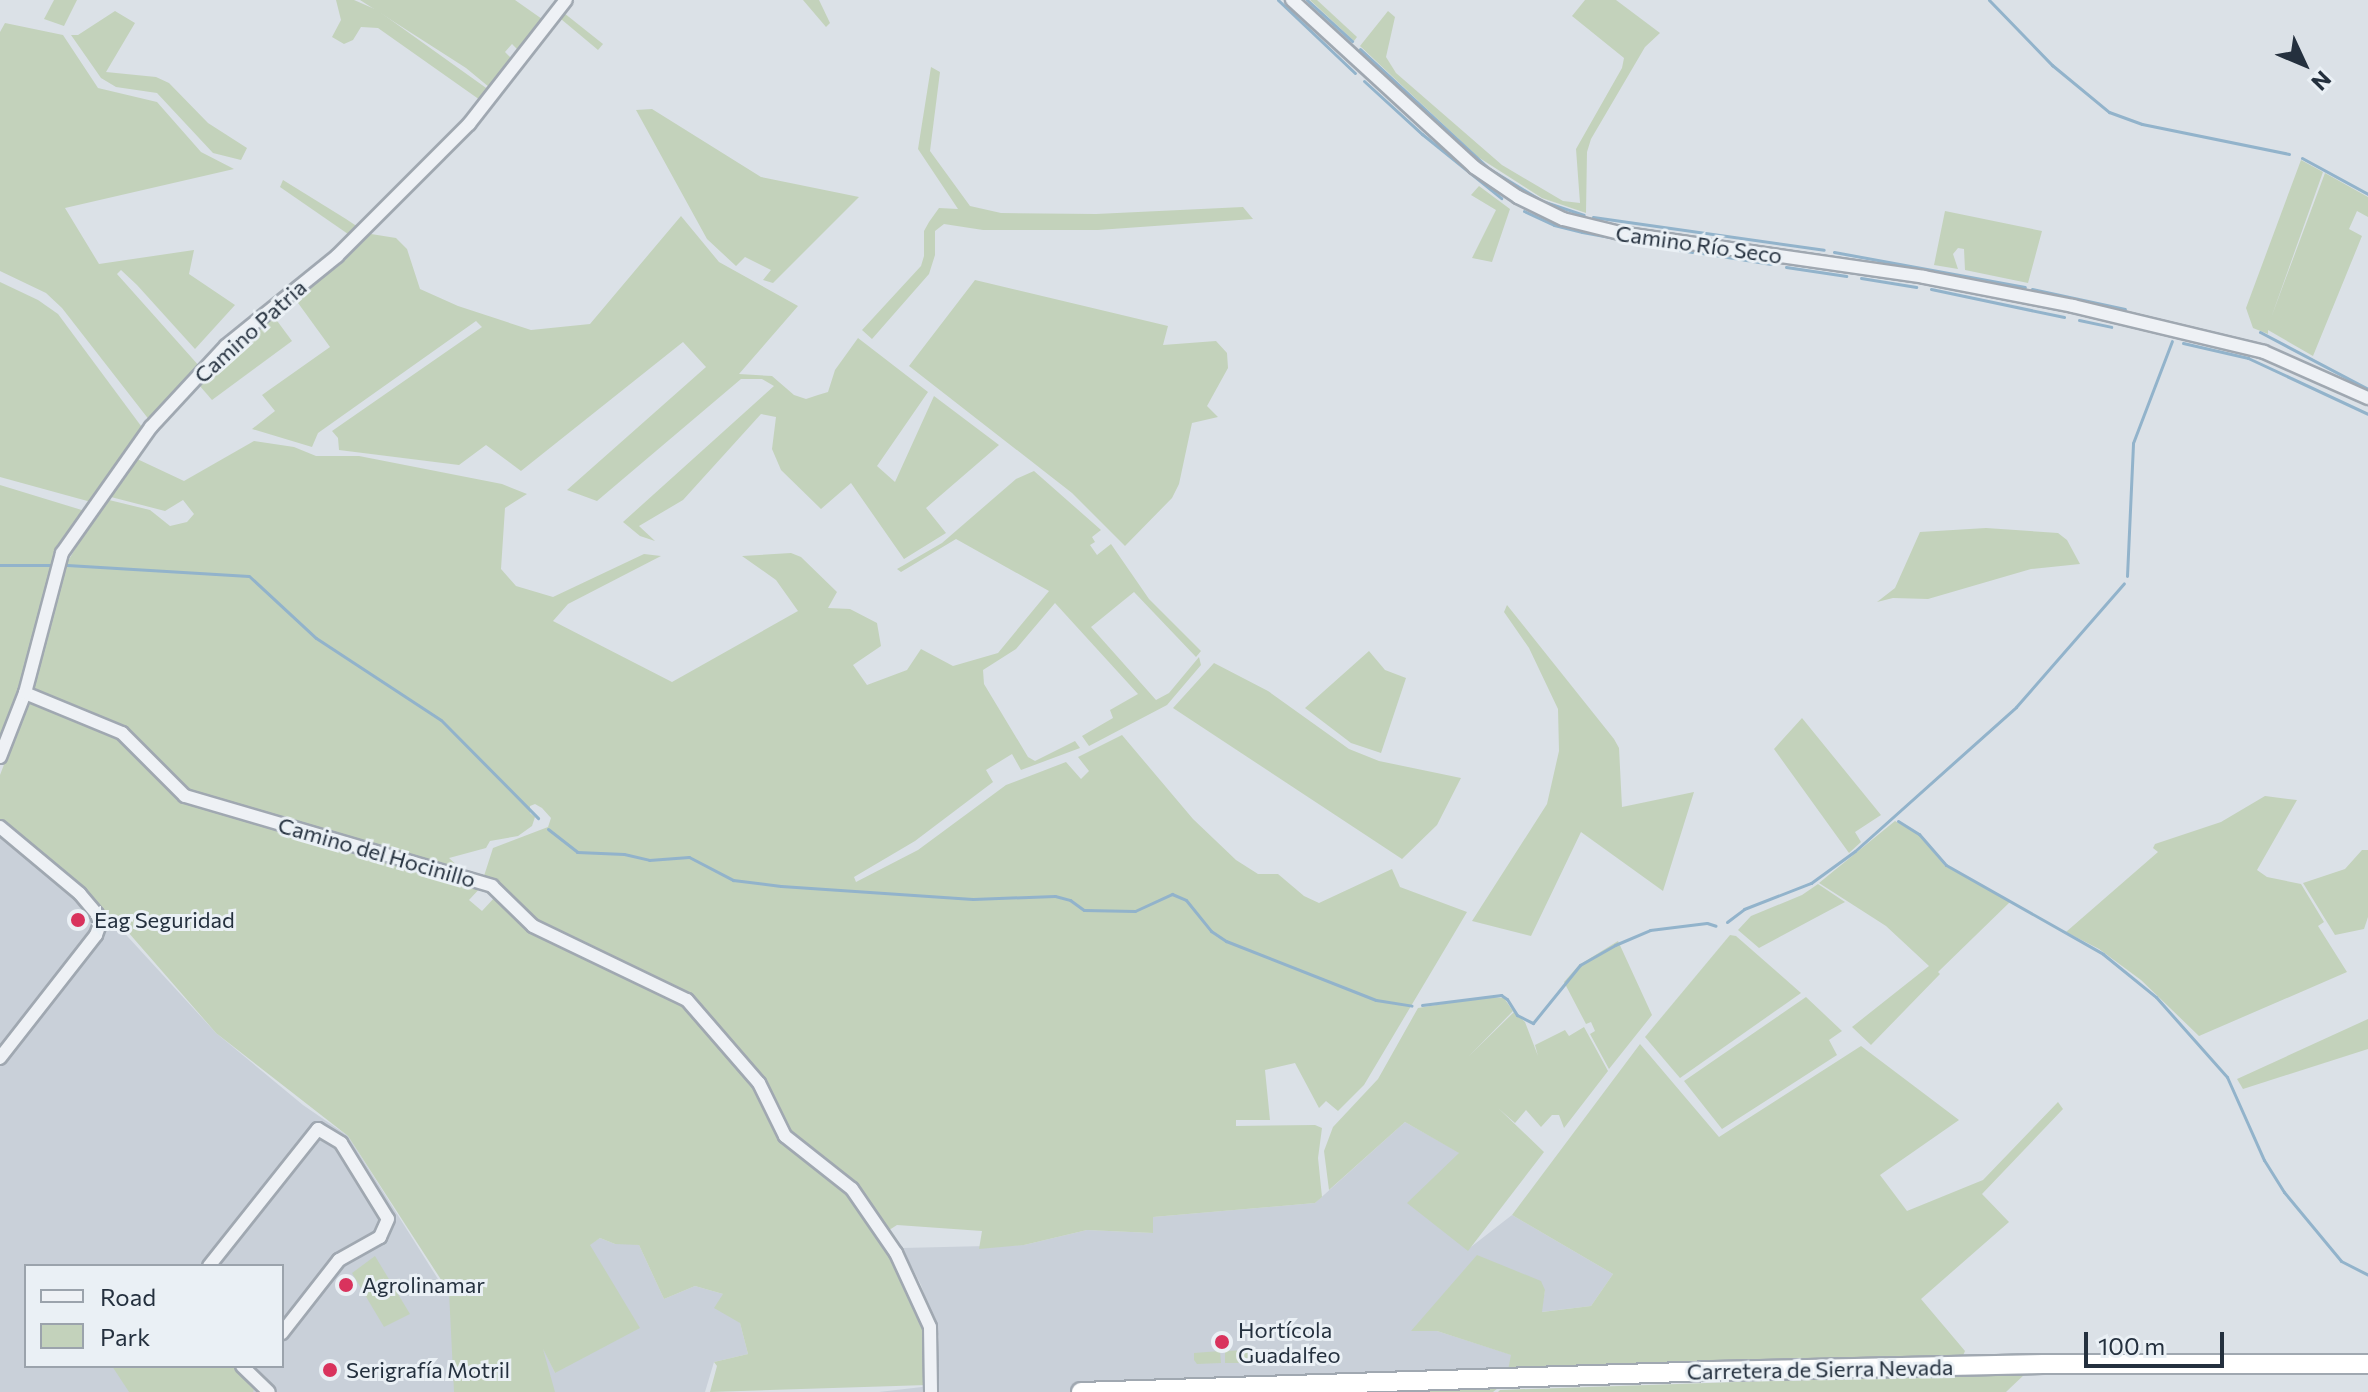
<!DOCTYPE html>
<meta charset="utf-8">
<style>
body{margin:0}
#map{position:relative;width:2368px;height:1392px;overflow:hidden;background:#dbe1e7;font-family:Commissioner,sans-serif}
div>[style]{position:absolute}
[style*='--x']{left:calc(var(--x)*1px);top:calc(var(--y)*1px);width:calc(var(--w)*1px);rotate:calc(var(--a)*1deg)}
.built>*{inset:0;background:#c9d0d9}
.green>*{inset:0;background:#c3d2bb}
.stream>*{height:3px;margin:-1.5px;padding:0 1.5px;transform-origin:1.5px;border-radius:1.5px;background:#92b3cb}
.roads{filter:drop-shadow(2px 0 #a0a8b1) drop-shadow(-2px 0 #a0a8b1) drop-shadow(0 2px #a0a8b1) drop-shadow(0 -2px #a0a8b1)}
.minor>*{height:12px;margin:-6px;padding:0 6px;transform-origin:6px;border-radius:6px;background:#eef1f5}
.highway>*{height:18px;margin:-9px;padding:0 9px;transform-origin:9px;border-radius:9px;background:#fff}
.dots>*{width:22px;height:22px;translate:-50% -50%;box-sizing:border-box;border:4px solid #eaf0f5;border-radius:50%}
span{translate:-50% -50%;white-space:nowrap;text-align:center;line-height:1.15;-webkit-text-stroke:6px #eaf0f5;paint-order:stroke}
.street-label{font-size:22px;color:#24303e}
.poi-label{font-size:22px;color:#24303e}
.left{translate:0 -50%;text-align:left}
.legend{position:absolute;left:24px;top:1264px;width:260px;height:104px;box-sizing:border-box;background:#eaf0f5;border:2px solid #9ba3ac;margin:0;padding:10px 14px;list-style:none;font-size:24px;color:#24303e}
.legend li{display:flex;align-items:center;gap:16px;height:40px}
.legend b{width:40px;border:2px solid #9ba3ac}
.north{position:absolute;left:2264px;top:24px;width:80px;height:80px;-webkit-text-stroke:6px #eaf0f5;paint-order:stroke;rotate:134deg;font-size:22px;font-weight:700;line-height:32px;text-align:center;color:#24303e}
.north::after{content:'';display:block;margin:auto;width:28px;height:36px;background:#24303e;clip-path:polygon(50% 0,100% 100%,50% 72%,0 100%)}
.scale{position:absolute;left:2084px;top:1332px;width:140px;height:36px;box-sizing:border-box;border:4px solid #24303e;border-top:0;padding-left:10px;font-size:24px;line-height:28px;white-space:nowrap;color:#24303e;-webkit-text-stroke:6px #eaf0f5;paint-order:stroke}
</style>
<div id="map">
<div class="built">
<i style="clip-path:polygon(evenodd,0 819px,107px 914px,216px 1033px,303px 1105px,348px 1136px,450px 1298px,509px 1278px,555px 1373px,590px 1244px,600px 1238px,615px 1244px,624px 1242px,639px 1245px,664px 1299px,695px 1286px,723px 1294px,740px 1323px,748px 1354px,714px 1362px,705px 1392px,0 1392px,0 819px,26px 1266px,282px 1266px,282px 1366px,26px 1366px,26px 1266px)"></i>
<i style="clip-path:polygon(1405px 1122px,1460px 1153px,1467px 1250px,1512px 1215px,1613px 1274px,1591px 1306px,1541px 1312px,1545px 1290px,1412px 1331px,1437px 1331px,1512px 1355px,1508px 1370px,1349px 1392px,879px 1392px,939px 1385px,939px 1337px,921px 1285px,902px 1248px,1024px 1245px,1087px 1230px,1153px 1233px,1153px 1217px,1315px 1203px)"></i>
</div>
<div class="green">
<i style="clip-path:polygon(54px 0,77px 0,64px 26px,44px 19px)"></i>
<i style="clip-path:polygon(336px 0,354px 0,377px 10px,489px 90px,480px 100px,378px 28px,361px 27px,353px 40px,344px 44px,332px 37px,341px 20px)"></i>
<i style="clip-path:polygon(360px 0,515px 0,542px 19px,518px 50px,512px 44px,505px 52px,512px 59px,489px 87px,466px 68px)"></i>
<i style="clip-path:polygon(803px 0,819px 0,830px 23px,826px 27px)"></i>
<i style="clip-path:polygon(1310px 0,1317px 0,1357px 37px,1354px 41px)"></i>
<i style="clip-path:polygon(1585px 0,1616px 0,1660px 33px,1645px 47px,1591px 139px,1587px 152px,1586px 213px,1542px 198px,1478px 157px,1360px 46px,1388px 11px,1395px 17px,1386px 57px,1396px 73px,1502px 165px,1563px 201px,1580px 203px,1576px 149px,1622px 68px,1624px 58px,1572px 16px)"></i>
<i style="clip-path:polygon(115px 11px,135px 23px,106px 72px,156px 77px,169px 83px,208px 123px,247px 148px,241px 160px,213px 153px,157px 93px,116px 87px,101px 78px,71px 35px,78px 35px)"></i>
<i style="clip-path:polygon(564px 13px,603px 44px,598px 50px,561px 19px)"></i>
<i style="clip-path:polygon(5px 23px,63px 35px,98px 88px,157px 102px,201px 152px,234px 169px,65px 208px,99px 264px,194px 250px,189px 274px,235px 305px,195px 349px,137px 285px,121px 270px,117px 274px,200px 367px,150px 421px,62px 308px,46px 293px,0 271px,0 32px)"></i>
<i style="clip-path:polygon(931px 67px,940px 72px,930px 151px,970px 206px,1001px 213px,1096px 214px,1243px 207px,1253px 219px,1098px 230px,983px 230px,944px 224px,935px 231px,935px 255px,929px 274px,872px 339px,862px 330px,921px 266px,924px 256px,924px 231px,929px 222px,939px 208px,958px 209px,918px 149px)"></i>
<i style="clip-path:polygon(652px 109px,761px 177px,859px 197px,773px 283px,763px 280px,771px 270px,745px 257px,736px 266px,707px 239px,636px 110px)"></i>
<i style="clip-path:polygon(2301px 160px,2323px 172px,2271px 318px,2325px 173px,2368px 197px,2368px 217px,2357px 211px,2349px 229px,2362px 236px,2313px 356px,2268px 330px,2268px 334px,2253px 328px,2246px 308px)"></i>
<i style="clip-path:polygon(283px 180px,346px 219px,358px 227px,348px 234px,280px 187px)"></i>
<i style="clip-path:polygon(1479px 186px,1510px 209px,1492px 262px,1472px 258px,1496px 210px,1471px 195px)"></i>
<i style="clip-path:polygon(1945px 211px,2042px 231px,2028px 283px,1965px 270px,1964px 249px,1958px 248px,1953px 254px,1958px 269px,1934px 265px)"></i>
<i style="clip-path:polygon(681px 216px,719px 262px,798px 306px,739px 374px,772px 376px,794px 395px,806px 399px,818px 395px,828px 392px,835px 370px,858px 338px,928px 392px,877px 466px,895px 482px,934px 396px,999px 445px,926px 508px,946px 533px,904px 559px,851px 483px,821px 509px,781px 470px,772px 449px,776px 417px,761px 414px,683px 500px,639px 526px,655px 541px,640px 536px,623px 522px,774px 386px,762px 379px,741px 379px,597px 501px,567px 490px,706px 367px,683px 342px,521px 471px,486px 445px,459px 465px,339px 450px,338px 438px,332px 431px,482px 327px,476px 321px,318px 433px,312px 447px,252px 429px,275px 411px,262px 395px,330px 347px,293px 296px,371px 234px,396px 238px,407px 249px,420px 289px,458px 306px,531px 330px,590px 324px)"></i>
<i style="clip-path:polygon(975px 280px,1168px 326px,1163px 345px,1216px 341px,1227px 353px,1228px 368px,1207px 406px,1218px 417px,1192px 423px,1179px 484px,1172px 498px,1125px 546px,1072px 493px,909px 366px)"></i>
<i style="clip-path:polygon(0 282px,38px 300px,58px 314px,144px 430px,91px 502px,0 477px)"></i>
<i style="clip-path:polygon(272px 314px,292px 341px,212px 400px,199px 385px)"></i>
<i style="clip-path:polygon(254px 441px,294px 447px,316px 456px,359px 456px,502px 484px,527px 494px,505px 508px,501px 569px,516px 586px,553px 597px,644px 554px,661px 556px,568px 604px,553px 621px,672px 682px,798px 611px,776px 580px,742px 556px,791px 553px,801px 557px,837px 592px,828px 608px,850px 609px,877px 623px,881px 646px,853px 665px,867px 685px,907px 670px,921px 649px,953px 666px,998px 653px,1049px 591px,956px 539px,901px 572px,897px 569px,942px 543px,1016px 479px,1034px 471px,1101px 530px,1092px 537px,1095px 542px,1090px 545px,1097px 555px,1111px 544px,1149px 599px,1201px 651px,1196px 657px,1134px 592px,1091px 627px,1156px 700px,1169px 693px,1199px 657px,1201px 665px,1167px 705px,1089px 746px,1082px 736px,1113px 718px,1110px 710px,1138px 694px,1055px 603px,1016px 649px,983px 670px,984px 684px,1028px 757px,1035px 761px,1075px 741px,1080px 748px,1021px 770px,1012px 754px,986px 770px,993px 782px,915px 841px,854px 877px,856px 882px,918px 850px,1006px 785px,1066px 762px,1081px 779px,1089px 771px,1078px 757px,1122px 735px,1193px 819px,1236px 860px,1258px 874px,1278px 874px,1304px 896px,1319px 903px,1392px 869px,1400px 887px,1467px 912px,1364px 1085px,1338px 1111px,1326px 1101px,1319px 1108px,1295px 1063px,1265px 1070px,1270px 1120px,1236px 1120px,1236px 1126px,1315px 1125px,1322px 1128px,1318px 1158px,1322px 1197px,1315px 1203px,1153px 1217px,1153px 1233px,1087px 1230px,1024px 1245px,979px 1249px,982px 1231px,897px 1225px,886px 1232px,794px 1138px,734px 1047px,688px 995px,566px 938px,527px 913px,484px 876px,493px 848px,548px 827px,551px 818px,542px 808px,535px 804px,530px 806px,530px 813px,535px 817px,532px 826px,518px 836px,490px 841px,486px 848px,449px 858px,463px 871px,186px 789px,145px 749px,77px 709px,34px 690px,68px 561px,105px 499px,150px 510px,170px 526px,187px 522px,194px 514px,183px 500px,165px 511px,111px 497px,108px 495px,135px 458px,184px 481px)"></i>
<i style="clip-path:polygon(0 485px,85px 511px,58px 552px,20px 692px,0 743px)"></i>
<i style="clip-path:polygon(1986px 528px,2058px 533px,2067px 540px,2080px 564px,2031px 569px,1928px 599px,1893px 598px,1877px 602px,1895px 588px,1920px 532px)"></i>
<i style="clip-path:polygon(1507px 605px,1614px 739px,1619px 748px,1622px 807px,1694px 792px,1663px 891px,1581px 832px,1531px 936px,1472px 921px,1547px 804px,1559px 751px,1558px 709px,1529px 648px,1504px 612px)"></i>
<i style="clip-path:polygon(1369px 651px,1385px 670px,1406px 678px,1381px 753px,1351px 743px,1305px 708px)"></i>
<i style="clip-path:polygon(1214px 663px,1268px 691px,1349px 749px,1379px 761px,1461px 778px,1437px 825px,1402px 859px,1173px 708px)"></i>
<i style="clip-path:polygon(29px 699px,120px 736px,183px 800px,482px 886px,469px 900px,482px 911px,495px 897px,533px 931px,684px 1003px,754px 1087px,782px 1142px,848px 1196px,901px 1271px,924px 1332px,927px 1385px,710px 1392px,717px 1366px,714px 1362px,748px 1354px,740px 1323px,714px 1308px,723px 1294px,695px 1286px,664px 1299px,639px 1245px,615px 1244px,600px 1238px,590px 1245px,640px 1328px,555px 1373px,543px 1349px,555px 1392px,454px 1392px,449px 1292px,348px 1136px,216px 1033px,128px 932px,0 819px,0 775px)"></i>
<i style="clip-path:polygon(1802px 718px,1881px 815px,1855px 832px,1861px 842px,1849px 853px,1774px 749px)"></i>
<i style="clip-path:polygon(2265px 796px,2297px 800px,2257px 870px,2267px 877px,2301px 884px,2324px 922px,2318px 926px,2347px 972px,2199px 1036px,2141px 980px,2099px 949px,2066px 932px,2158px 852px,2153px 848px,2155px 844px,2221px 822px)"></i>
<i style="clip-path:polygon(1895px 821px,1918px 834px,1945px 866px,2011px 901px,1938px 972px,1940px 974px,1871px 1045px,1852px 1027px,1929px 966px,1886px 926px,1819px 883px)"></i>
<i style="clip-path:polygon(2362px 850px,2368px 850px,2368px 917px,2364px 929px,2335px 935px,2303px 883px,2345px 869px)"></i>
<i style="clip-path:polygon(1818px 884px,1845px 902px,1759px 948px,1738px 930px,1751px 916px,1802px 895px)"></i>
<i style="clip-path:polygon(1730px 935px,1736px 936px,1801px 993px,1680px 1078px,1645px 1037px)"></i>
<i style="clip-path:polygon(1618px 941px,1652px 1015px,1609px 1069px,1590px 1034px,1595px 1031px,1591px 1022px,1586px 1024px,1564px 982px,1579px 965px)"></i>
<i style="clip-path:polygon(1486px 997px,1504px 998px,1513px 1011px,1469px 1056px,1514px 1012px,1525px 1022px,1538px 1056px,1535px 1045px,1565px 1030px,1569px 1036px,1584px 1027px,1608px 1071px,1564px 1128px,1559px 1115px,1552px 1115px,1541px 1127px,1526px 1110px,1515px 1123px,1498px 1108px,1544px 1152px,1468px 1251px,1407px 1203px,1459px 1153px,1405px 1122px,1329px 1190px,1324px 1151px,1333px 1127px,1378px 1079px,1418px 1008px)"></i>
<i style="clip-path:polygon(1806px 997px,1842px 1031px,1829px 1040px,1837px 1055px,1722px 1129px,1684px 1081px)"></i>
<i style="clip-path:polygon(2368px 1019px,2368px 1049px,2243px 1089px,2237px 1079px)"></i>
<i style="clip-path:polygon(1640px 1044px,1719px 1137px,1861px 1046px,1959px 1120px,1880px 1175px,1907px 1211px,1983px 1180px,2058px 1102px,2063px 1109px,1982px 1194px,2009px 1222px,1921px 1299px,1965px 1351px,1962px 1358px,1508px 1370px,1511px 1355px,1437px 1331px,1411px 1331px,1477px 1255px,1541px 1281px,1545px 1290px,1542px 1312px,1591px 1306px,1613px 1274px,1512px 1215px)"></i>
<i style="clip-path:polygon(375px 1256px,410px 1314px,384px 1327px,352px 1273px)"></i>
<i style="clip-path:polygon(1250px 1350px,1251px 1363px,1225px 1363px,1225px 1351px)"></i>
<i style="clip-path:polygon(1220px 1351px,1221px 1363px,1197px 1364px,1194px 1360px,1194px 1353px)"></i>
<i style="clip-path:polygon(112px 1366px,239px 1366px,253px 1381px,254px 1389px,253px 1392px,129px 1392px)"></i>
<i style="clip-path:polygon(2027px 1372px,2006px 1392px,1498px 1392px,1500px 1390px)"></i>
<i style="clip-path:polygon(1498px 1388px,1493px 1392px,1346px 1392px)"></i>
</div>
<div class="stream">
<i style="--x:1278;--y:0;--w:106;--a:43.5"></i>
<i style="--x:1307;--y:0;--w:61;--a:42.3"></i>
<i style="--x:1989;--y:0;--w:91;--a:45.9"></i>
<i style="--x:2052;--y:65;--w:74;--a:39.5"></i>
<i style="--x:2109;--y:112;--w:35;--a:20"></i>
<i style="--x:2142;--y:124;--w:150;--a:11.5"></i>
<i style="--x:1360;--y:49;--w:175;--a:42.9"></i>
<i style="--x:1488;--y:168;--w:63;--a:31.4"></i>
<i style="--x:1542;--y:201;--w:44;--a:18.4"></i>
<i style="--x:1364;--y:81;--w:79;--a:42.4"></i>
<i style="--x:1422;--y:134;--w:102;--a:39"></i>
<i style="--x:2302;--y:158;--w:75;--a:28.6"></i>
<i style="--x:1524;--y:211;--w:33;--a:25"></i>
<i style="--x:1554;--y:225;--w:29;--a:14"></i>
<i style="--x:1582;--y:232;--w:112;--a:10.3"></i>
<i style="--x:1593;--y:217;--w:233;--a:8.1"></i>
<i style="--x:1834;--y:252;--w:194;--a:10.4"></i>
<i style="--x:1702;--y:253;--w:70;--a:9.1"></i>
<i style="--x:1786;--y:267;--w:61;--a:8.5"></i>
<i style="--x:1861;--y:278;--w:56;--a:9.3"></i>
<i style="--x:1931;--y:289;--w:136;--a:11.9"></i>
<i style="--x:2032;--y:289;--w:95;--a:12.1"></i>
<i style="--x:2079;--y:320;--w:33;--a:12"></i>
<i style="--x:2260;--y:332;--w:122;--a:27.8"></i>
<i style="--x:2183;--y:343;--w:67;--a:13"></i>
<i style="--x:2248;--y:358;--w:132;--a:25"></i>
<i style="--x:0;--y:565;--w:50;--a:0"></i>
<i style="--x:67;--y:565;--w:182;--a:3.5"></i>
<i style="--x:249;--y:576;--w:91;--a:42.8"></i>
<i style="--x:316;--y:638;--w:149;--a:33.3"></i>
<i style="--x:441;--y:720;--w:138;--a:45.3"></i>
<i style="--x:2127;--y:576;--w:133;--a:-87.4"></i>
<i style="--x:2133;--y:443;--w:109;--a:-69.1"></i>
<i style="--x:1898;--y:821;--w:25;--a:32"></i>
<i style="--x:1919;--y:834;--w:41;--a:48.9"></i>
<i style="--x:1946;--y:865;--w:180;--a:29.5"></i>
<i style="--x:2103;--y:954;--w:68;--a:39.1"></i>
<i style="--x:2156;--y:997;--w:107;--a:48.4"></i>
<i style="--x:2227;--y:1077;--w:91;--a:66"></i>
<i style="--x:2264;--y:1160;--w:38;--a:58"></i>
<i style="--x:2284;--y:1192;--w:89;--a:50.4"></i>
<i style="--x:2341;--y:1261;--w:30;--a:27"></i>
<i style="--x:548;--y:829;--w:37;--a:38"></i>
<i style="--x:577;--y:852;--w:47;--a:2.4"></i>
<i style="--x:624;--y:854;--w:26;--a:13"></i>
<i style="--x:649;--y:860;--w:40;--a:-4.3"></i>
<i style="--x:689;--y:857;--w:50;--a:27.6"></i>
<i style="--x:733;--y:880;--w:48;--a:7.1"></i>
<i style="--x:781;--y:886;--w:192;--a:3.9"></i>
<i style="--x:973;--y:899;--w:82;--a:-2.1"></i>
<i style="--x:1055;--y:896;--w:16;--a:15"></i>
<i style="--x:1070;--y:900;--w:17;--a:36"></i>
<i style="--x:1084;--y:910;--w:51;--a:1.1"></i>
<i style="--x:1135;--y:911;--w:41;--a:-24.7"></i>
<i style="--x:1172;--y:894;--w:15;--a:23"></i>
<i style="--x:1186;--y:900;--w:40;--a:51"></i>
<i style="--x:1211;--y:931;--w:18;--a:34"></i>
<i style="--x:1226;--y:941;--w:161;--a:21.5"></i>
<i style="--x:1376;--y:1000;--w:36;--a:9"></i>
<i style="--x:1727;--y:922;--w:21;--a:-37"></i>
<i style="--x:1744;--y:909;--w:72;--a:-21.2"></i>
<i style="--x:1811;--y:883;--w:54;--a:-36"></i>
<i style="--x:1855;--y:851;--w:216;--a:-41.8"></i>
<i style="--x:2016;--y:707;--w:164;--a:-48.9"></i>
<i style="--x:1422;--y:1005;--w:80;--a:-7.2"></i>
<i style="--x:1501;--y:995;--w:7;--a:34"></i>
<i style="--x:1507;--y:999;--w:19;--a:58"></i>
<i style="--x:1517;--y:1015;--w:18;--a:27"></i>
<i style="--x:1533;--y:1023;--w:75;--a:-51"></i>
<i style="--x:1580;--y:965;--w:40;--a:-29.7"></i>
<i style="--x:1615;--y:945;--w:38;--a:-23"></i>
<i style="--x:1650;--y:930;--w:57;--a:-7"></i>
<i style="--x:1707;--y:923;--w:9;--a:18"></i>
</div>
<div class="roads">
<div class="minor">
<i style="--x:1292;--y:0;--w:247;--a:42.5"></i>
<i style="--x:1474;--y:167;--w:53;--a:34.3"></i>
<i style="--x:1518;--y:197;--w:50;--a:26.1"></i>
<i style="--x:1563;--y:219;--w:59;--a:13.8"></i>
<i style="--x:1620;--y:233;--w:307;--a:8.2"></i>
<i style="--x:1924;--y:277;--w:152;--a:11"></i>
<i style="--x:2073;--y:306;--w:196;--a:13.5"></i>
<i style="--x:2264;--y:352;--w:114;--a:23.9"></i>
<i style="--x:25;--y:693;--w:105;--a:22.4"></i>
<i style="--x:122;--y:733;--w:89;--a:45"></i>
<i style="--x:185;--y:796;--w:320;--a:16.3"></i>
<i style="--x:492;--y:886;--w:57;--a:44.3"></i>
<i style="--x:533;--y:926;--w:171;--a:25.7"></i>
<i style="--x:687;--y:1000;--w:110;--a:49.1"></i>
<i style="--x:759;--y:1083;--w:59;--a:63.9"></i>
<i style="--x:785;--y:1136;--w:85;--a:38.3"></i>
<i style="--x:852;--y:1189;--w:78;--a:55.5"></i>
<i style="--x:896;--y:1253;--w:81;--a:65.3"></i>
<i style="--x:930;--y:1327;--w:65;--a:89.1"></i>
<i style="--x:0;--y:757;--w:69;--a:-68.7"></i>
<i style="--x:25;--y:693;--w:145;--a:-75.2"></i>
<i style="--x:62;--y:553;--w:154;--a:-54.8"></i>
<i style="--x:151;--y:427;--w:110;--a:-47.2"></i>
<i style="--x:226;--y:346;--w:143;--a:-39"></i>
<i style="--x:337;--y:256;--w:187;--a:-45"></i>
<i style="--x:469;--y:124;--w:157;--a:-52"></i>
<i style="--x:0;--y:827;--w:104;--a:39.9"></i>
<i style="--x:80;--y:894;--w:26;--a:50"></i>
<i style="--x:97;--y:914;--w:10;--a:73"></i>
<i style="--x:100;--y:924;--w:12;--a:110"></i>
<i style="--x:96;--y:935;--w:156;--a:128"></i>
<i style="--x:209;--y:1266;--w:175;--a:-51.5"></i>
<i style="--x:318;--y:1129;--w:27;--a:31"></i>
<i style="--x:341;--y:1143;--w:89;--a:58.3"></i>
<i style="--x:388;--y:1219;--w:20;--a:114"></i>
<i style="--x:380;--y:1237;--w:47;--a:150.7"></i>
<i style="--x:339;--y:1260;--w:93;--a:128"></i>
<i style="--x:242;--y:1366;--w:37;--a:44"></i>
</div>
<div class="highway">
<i style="--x:1081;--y:1392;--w:632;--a:-1.9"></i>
<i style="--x:1713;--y:1371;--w:330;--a:-1.2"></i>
<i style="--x:2043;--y:1364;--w:325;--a:0"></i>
</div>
</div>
<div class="dots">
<i style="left:78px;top:920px;background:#d9335d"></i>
<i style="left:346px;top:1285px;background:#d9335d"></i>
<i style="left:1222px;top:1342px;background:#d9335d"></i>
<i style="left:330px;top:1370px;background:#d9335d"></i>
</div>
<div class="street-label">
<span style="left:1699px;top:244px;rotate:8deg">Camino Río Seco</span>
<span style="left:250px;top:331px;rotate:-42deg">Camino Patria</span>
<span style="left:377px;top:852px;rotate:16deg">Camino del Hocinillo</span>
<span style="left:1820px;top:1369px;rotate:-1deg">Carretera de Sierra Nevada</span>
</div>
<div class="poi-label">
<span class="left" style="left:94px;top:920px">Eag Seguridad</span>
<span class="left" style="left:362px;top:1285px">Agrolinamar</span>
<span class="left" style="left:1238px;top:1342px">Hortícola<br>Guadalfeo</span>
<span class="left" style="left:346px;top:1370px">Serigrafía Motril</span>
</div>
<ul class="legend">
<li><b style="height:10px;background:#eef1f5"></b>Road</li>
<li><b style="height:22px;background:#c3d2bb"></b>Park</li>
</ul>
<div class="north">N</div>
<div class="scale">100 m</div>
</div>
